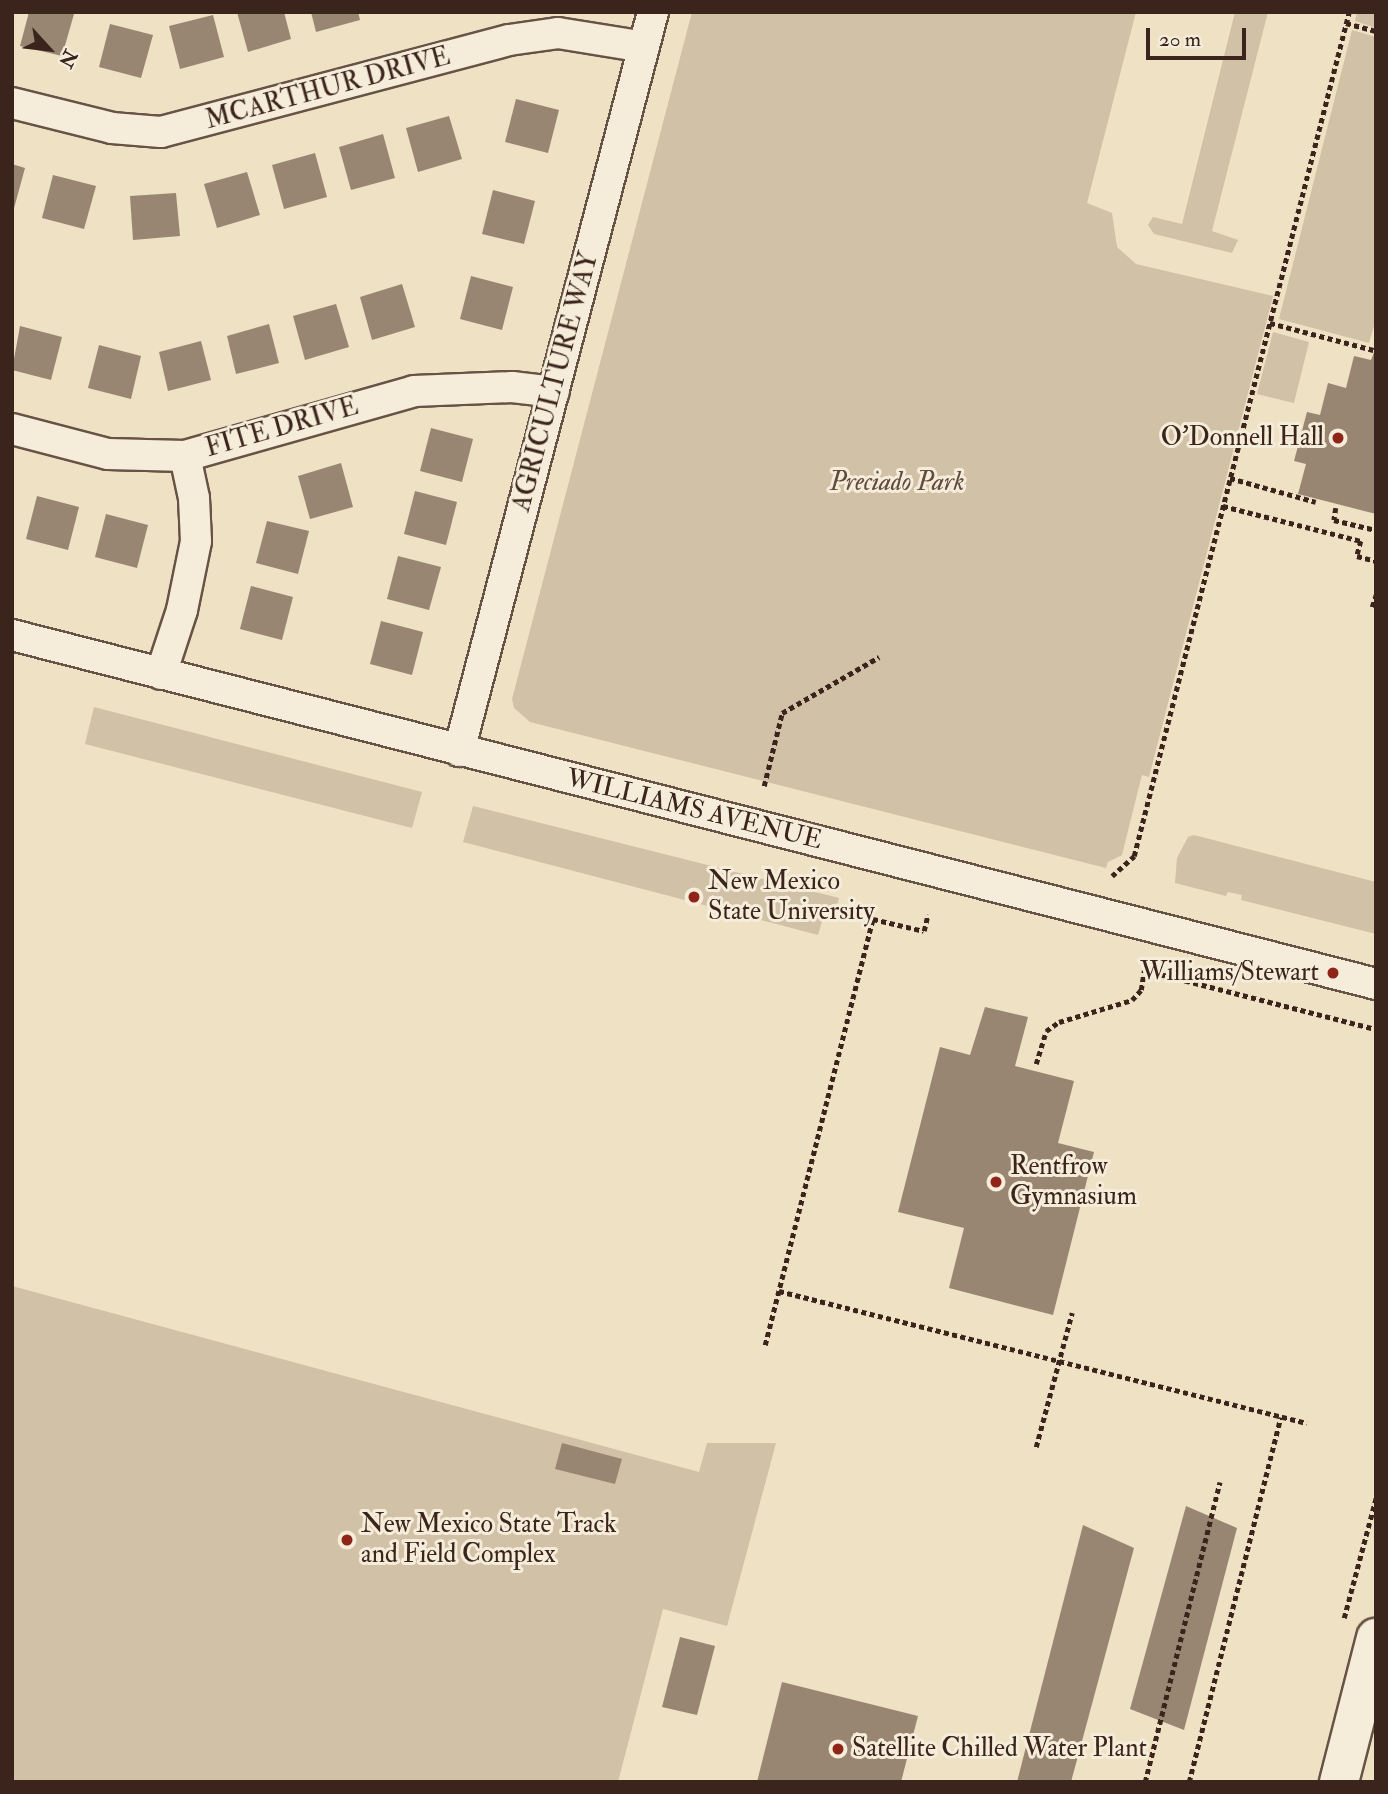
<!DOCTYPE html>
<style>
body{margin:0}
#map{position:relative;width:1388px;height:1794px;overflow:hidden;background:#efe1c4;font-family:"IM FELL Double Pica",serif}
div>[style]{position:absolute}
[style*='--x']{left:calc(var(--x)*1px);top:calc(var(--y)*1px);width:calc(var(--w)*1px);rotate:calc(var(--a)*1deg)}
.green>*{inset:0;background:#d0c1a7}
.building>*{inset:0;background:#988673}
.path>*{height:4.5px;margin-top:-2.25px;transform-origin:0;background:repeating-linear-gradient(90deg,#3a241b 0 5px,transparent 0 8.5px)}
.roads{filter:drop-shadow(2px 0 #675345) drop-shadow(-2px 0 #675345) drop-shadow(0 2px #675345) drop-shadow(0 -2px #675345)}
.street>*{height:30px;margin:-15px;padding:0 15px;transform-origin:15px;border-radius:15px;background:#f5ecd9}
.secondary>*{height:38px;margin:-19px;padding:0 19px;transform-origin:19px;border-radius:19px;background:#f5ecd9}
.dots>*{width:19px;height:19px;translate:-50% -50%;box-sizing:border-box;border:4px solid #f5ecd9;border-radius:50%}
span{translate:-50% -50%;white-space:nowrap;text-align:center;line-height:1.15;-webkit-text-stroke:6px #f5ecd9;paint-order:stroke}
.street-label{font-size:26px;color:#3a241b}
.poi-label{font-size:26px;color:#3a241b}
.right{translate:-100% -50%;text-align:right}
.left{translate:0 -50%;text-align:left}
.park-label{font-size:26px;color:#604b3e;font-style:italic}
.frame{position:absolute;inset:0;border:14px solid #3a241b;pointer-events:none}
.north{position:absolute;left:14px;top:14px;width:70px;height:70px;-webkit-text-stroke:5px #f5ecd9;paint-order:stroke;rotate:117deg;font-size:19px;font-weight:700;line-height:28px;text-align:center;color:#3a241b}
.north::after{content:'';display:block;margin:auto;width:24px;height:32px;background:#3a241b;clip-path:polygon(50% 0,100% 100%,50% 72%,0 100%)}
.scale{position:absolute;left:1146px;top:28px;width:100px;height:32px;box-sizing:border-box;border:4px solid #3a241b;border-top:0;padding-left:9px;font-size:21px;line-height:24px;white-space:nowrap;color:#3a241b;-webkit-text-stroke:5px #f5ecd9;paint-order:stroke}
</style>
<div id="map">
<div class="green">
<i style="clip-path:polygon(692px 12px,1136px 12px,1087px 203px,1112px 213px,1117px 247px,1136px 264px,1273px 296px,1149px 777px,1142px 775px,1122px 855px,1108px 862px,1106px 868px,530px 722px,514px 708px,512px 699px)"></i>
<i style="clip-path:polygon(1235px 12px,1268px 12px,1212px 231px,1238px 240px,1232px 253px,1154px 234px,1148px 225px,1153px 217px,1182px 224px)"></i>
<i style="clip-path:polygon(1357px 12px,1376px 12px,1376px 28px,1355px 21px)"></i>
<i style="clip-path:polygon(1352px 30px,1376px 37px,1376px 319px,1369px 343px,1279px 319px)"></i>
<i style="clip-path:polygon(1273px 332px,1309px 342px,1294px 403px,1257px 394px)"></i>
<i style="clip-path:polygon(94px 707px,422px 792px,412px 828px,85px 744px)"></i>
<i style="clip-path:polygon(473px 806px,839px 898px,837px 907px,823px 918px,818px 935px,463px 842px)"></i>
<i style="clip-path:polygon(1194px 835px,1376px 882px,1376px 934px,1241px 900px,1242px 895px,1228px 892px,1226px 896px,1175px 883px,1177px 858px,1188px 837px)"></i>
<i style="clip-path:polygon(12px 1286px,699px 1472px,707px 1443px,776px 1443px,727px 1626px,663px 1609px,618px 1782px,12px 1782px)"></i>
</div>
<div class="building">
<i style="clip-path:polygon(29px 12px,74px 14px,62px 56px,20px 46px)"></i>
<i style="clip-path:polygon(237px 12px,284px 12px,291px 39px,248px 52px)"></i>
<i style="clip-path:polygon(311px 12px,358px 12px,360px 20px,316px 32px)"></i>
<i style="clip-path:polygon(213px 15px,224px 57px,180px 69px,169px 26px)"></i>
<i style="clip-path:polygon(110px 24px,153px 35px,141px 78px,99px 67px)"></i>
<i style="clip-path:polygon(516px 99px,559px 110px,548px 153px,505px 142px)"></i>
<i style="clip-path:polygon(449px 116px,462px 159px,418px 172px,406px 128px)"></i>
<i style="clip-path:polygon(383px 134px,395px 178px,351px 190px,339px 147px)"></i>
<i style="clip-path:polygon(315px 153px,327px 197px,284px 209px,272px 165px)"></i>
<i style="clip-path:polygon(12px 164px,25px 168px,13px 212px,12px 212px)"></i>
<i style="clip-path:polygon(247px 172px,260px 215px,217px 228px,204px 184px)"></i>
<i style="clip-path:polygon(53px 175px,96px 186px,84px 229px,42px 218px)"></i>
<i style="clip-path:polygon(493px 190px,535px 201px,524px 244px,482px 234px)"></i>
<i style="clip-path:polygon(176px 193px,180px 236px,133px 240px,130px 196px)"></i>
<i style="clip-path:polygon(471px 276px,513px 287px,502px 330px,460px 319px)"></i>
<i style="clip-path:polygon(402px 284px,415px 327px,372px 340px,360px 297px)"></i>
<i style="clip-path:polygon(336px 304px,349px 347px,305px 360px,293px 316px)"></i>
<i style="clip-path:polygon(269px 324px,279px 363px,236px 374px,227px 336px)"></i>
<i style="clip-path:polygon(20px 326px,62px 337px,51px 380px,12px 370px)"></i>
<i style="clip-path:polygon(201px 341px,211px 380px,168px 391px,159px 352px)"></i>
<i style="clip-path:polygon(99px 345px,141px 356px,131px 399px,88px 388px)"></i>
<i style="clip-path:polygon(1376px 347px,1376px 514px,1298px 494px,1306px 464px,1294px 461px,1307px 412px,1320px 415px,1328px 383px,1346px 388px,1354px 356px,1371px 360px)"></i>
<i style="clip-path:polygon(431px 428px,473px 439px,462px 482px,420px 471px)"></i>
<i style="clip-path:polygon(341px 463px,353px 507px,310px 519px,298px 476px)"></i>
<i style="clip-path:polygon(415px 491px,457px 502px,446px 545px,404px 534px)"></i>
<i style="clip-path:polygon(37px 496px,79px 507px,68px 550px,26px 539px)"></i>
<i style="clip-path:polygon(106px 514px,148px 525px,137px 568px,95px 557px)"></i>
<i style="clip-path:polygon(267px 521px,309px 531px,298px 574px,256px 563px)"></i>
<i style="clip-path:polygon(398px 556px,441px 567px,429px 610px,387px 599px)"></i>
<i style="clip-path:polygon(251px 586px,293px 597px,282px 640px,240px 629px)"></i>
<i style="clip-path:polygon(381px 621px,423px 632px,412px 675px,370px 664px)"></i>
<i style="clip-path:polygon(985px 1007px,1028px 1017px,1015px 1066px,1074px 1081px,1058px 1143px,1094px 1152px,1053px 1315px,949px 1288px,964px 1228px,898px 1212px,940px 1047px,970px 1055px)"></i>
<i style="clip-path:polygon(562px 1443px,622px 1459px,615px 1484px,555px 1469px)"></i>
<i style="clip-path:polygon(1186px 1506px,1237px 1528px,1184px 1730px,1130px 1709px)"></i>
<i style="clip-path:polygon(1083px 1525px,1134px 1548px,1071px 1782px,1017px 1782px)"></i>
<i style="clip-path:polygon(680px 1637px,715px 1646px,697px 1715px,662px 1707px)"></i>
<i style="clip-path:polygon(782px 1682px,918px 1716px,901px 1782px,757px 1782px)"></i>
</div>
<div class="path">
<i style="--x:1346;--y:23;--w:31;--a:15"></i>
<i style="--x:1270;--y:323;--w:107;--a:14.6"></i>
<i style="--x:1230;--y:478;--w:89;--a:15.6"></i>
<i style="--x:1223;--y:506;--w:142;--a:14.2"></i>
<i style="--x:1361;--y:541;--w:16;--a:105"></i>
<i style="--x:1357;--y:556;--w:20;--a:15"></i>
<i style="--x:1336;--y:508;--w:12;--a:99"></i>
<i style="--x:1334;--y:520;--w:43;--a:13.4"></i>
<i style="--x:1372;--y:607;--w:13;--a:-72"></i>
<i style="--x:764;--y:786;--w:75;--a:-76.1"></i>
<i style="--x:782;--y:713;--w:112;--a:-30"></i>
<i style="--x:1112;--y:876;--w:30;--a:-42"></i>
<i style="--x:1134;--y:856;--w:871;--a:-75.71"></i>
<i style="--x:1036;--y:1064;--w:34;--a:-73"></i>
<i style="--x:1046;--y:1031;--w:16;--a:-35"></i>
<i style="--x:1059;--y:1022;--w:76;--a:-16.8"></i>
<i style="--x:1132;--y:1000;--w:13;--a:-48"></i>
<i style="--x:1141;--y:990;--w:20;--a:-81"></i>
<i style="--x:1144;--y:970;--w:239;--a:14.3"></i>
<i style="--x:779;--y:1291;--w:544;--a:14.04"></i>
<i style="--x:12;--y:1326;--w:2;--a:0"></i>
<i style="--x:765;--y:1345;--w:439;--a:-75.8"></i>
<i style="--x:873;--y:919;--w:52;--a:13.2"></i>
<i style="--x:924;--y:931;--w:17;--a:-77"></i>
<i style="--x:1036;--y:1447;--w:139;--a:-75"></i>
<i style="--x:1344;--y:1618;--w:124;--a:-75.1"></i>
<i style="--x:1145;--y:1782;--w:309;--a:-76"></i>
<i style="--x:1189;--y:1782;--w:376;--a:-75.9"></i>
</div>
<div class="roads">
<div class="street">
<i style="--x:12;--y:103;--w:103;--a:14"></i>
<i style="--x:112;--y:128;--w:49;--a:4.7"></i>
<i style="--x:161;--y:132;--w:360;--a:-14.8"></i>
<i style="--x:509;--y:40;--w:49;--a:-8.1"></i>
<i style="--x:558;--y:33;--w:87;--a:9.2"></i>
<i style="--x:12;--y:429;--w:99;--a:14.6"></i>
<i style="--x:108;--y:454;--w:77;--a:1.5"></i>
<i style="--x:185;--y:456;--w:238;--a:-15.8"></i>
<i style="--x:414;--y:391;--w:98;--a:-2.3"></i>
<i style="--x:512;--y:387;--w:42;--a:6.8"></i>
<i style="--x:12;--y:635;--w:1408;--a:14.35"></i>
<i style="--x:161;--y:674;--w:67;--a:-71.8"></i>
<i style="--x:182;--y:610;--w:70;--a:-78.5"></i>
<i style="--x:196;--y:541;--w:43;--a:-92.7"></i>
<i style="--x:194;--y:498;--w:43;--a:-102.1"></i>
<i style="--x:459;--y:751;--w:764;--a:-75.29"></i>
</div>
<div class="secondary">
<i style="--x:1339;--y:1782;--w:149;--a:-75.6"></i>
</div>
</div>
<div class="dots">
<i style="left:1338px;top:438px;background:#8f2418"></i>
<i style="left:694px;top:897px;background:#8f2418"></i>
<i style="left:1333px;top:973px;background:#8f2418"></i>
<i style="left:996px;top:1182px;background:#8f2418"></i>
<i style="left:347px;top:1540px;background:#8f2418"></i>
<i style="left:838px;top:1749px;background:#8f2418"></i>
</div>
<div class="street-label">
<span style="left:328px;top:89px;rotate:-15deg">MCARTHUR DRIVE</span>
<span style="left:556px;top:382px;rotate:-75deg">AGRICULTURE WAY</span>
<span style="left:282px;top:428px;rotate:-16deg">FITE DRIVE</span>
<span style="left:694px;top:810px;rotate:14deg">WILLIAMS AVENUE</span>
</div>
<div class="poi-label">
<span class="right" style="left:1324px;top:438px">O'Donnell Hall</span>
<span class="left" style="left:708px;top:897px">New Mexico<br>State University</span>
<span class="right" style="left:1319px;top:973px">Williams/Stewart</span>
<span class="left" style="left:1010px;top:1182px">Rentfrow<br>Gymnasium</span>
<span class="left" style="left:361px;top:1540px">New Mexico State Track<br>and Field Complex</span>
<span class="left" style="left:852px;top:1749px">Satellite Chilled Water Plant</span>
</div>
<div class="park-label">
<span style="left:897px;top:483px">Preciado Park</span>
</div>
<div class="frame"></div>
<div class="north">N</div>
<div class="scale">20 m</div>
</div>
